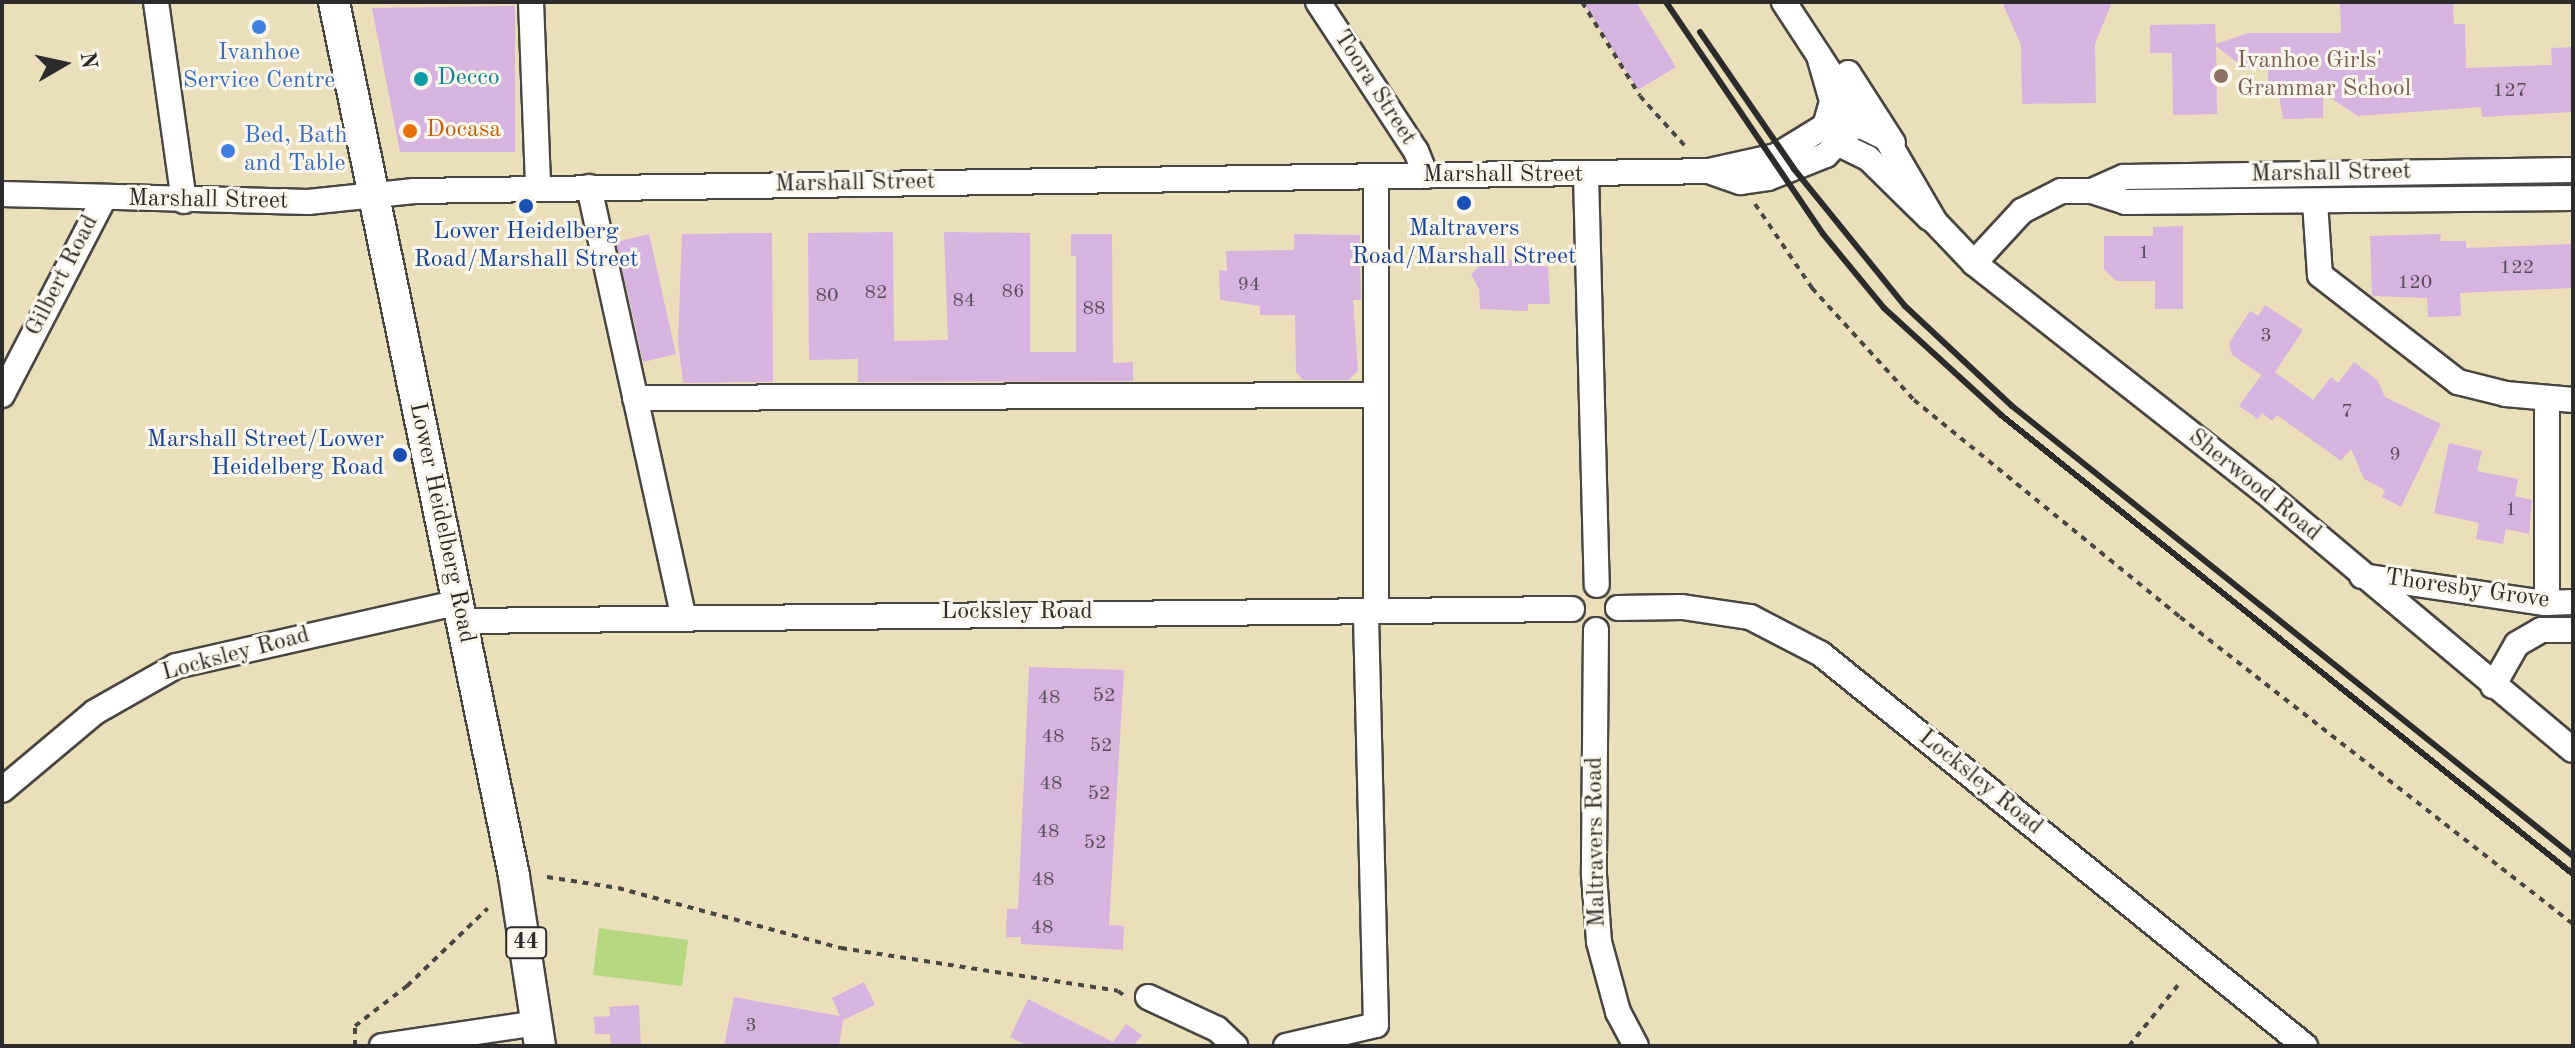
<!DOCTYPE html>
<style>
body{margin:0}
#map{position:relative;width:2575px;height:1048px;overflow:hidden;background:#ebdfbb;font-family:"Old Standard TT",serif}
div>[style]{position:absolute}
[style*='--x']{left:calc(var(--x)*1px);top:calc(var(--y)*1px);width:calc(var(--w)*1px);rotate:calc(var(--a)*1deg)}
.green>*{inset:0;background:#b4d780}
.building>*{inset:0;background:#d7b4e0}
.path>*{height:4px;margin-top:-2px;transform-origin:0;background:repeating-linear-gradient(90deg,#484641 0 6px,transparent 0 12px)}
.roads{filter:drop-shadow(2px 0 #484641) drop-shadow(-2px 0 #484641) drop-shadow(0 2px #484641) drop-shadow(0 -2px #484641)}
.minor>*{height:24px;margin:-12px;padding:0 12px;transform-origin:12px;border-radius:12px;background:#fff}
.major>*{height:30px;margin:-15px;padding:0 15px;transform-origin:15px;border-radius:15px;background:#fff}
.rail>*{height:6px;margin:-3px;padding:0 3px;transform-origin:3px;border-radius:3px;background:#2b2b2b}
.dots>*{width:22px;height:22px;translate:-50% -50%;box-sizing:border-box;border:4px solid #fbf7ec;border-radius:50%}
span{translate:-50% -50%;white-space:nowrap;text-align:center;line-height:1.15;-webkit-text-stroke:6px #fbf7ec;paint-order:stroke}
.number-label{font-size:20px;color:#564d58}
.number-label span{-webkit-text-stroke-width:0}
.shield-label span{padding:2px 6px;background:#fbf7ec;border:2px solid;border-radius:6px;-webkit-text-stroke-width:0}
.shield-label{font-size:22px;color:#2b2b2b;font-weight:700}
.shop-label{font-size:24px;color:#366cbe}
.left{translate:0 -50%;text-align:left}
.education-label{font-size:24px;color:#785e54}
.culture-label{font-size:24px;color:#0d838f}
.street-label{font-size:24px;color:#2b2b2b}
.food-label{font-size:24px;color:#c56008}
.transit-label{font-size:24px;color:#164399}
.right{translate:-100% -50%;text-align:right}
.frame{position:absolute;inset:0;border:4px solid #2b2b2b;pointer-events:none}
.north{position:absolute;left:24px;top:24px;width:80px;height:80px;-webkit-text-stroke:6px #fbf7ec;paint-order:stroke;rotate:81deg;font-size:22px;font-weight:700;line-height:32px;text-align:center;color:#2b2b2b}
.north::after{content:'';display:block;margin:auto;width:28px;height:36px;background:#2b2b2b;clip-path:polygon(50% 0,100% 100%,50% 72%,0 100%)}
</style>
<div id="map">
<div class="green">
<i style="clip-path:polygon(599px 928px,688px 940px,682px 986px,593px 975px)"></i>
</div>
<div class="building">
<i style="clip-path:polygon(1583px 2px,1636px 2px,1676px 67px,1638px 90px)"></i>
<i style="clip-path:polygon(2002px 2px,2112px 2px,2095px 44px,2096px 103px,2022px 104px,2021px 45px)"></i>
<i style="clip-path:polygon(2340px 2px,2453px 2px,2454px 24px,2465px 24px,2466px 68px,2552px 65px,2551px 48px,2573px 47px,2573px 112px,2482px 117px,2481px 107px,2358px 116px,2323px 93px,2323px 118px,2283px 119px,2277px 84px,2268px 84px,2268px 65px,2246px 69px,2216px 46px,2217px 114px,2173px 115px,2172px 53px,2150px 53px,2150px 25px,2215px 24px,2216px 44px,2248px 33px,2341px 33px)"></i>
<i style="clip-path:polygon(515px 6px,515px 152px,400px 152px,372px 8px)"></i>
<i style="clip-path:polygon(2183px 226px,2183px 309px,2155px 309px,2155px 281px,2116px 281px,2104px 269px,2104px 236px,2153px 236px,2153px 227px)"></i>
<i style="clip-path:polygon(893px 232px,894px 341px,948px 340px,944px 232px,1030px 233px,1030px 352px,1076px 352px,1076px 256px,1071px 256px,1071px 234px,1112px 234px,1113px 363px,1133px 362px,1133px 381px,858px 382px,858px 359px,809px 360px,808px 233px)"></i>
<i style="clip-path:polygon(772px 233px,773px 382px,683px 383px,678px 342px,682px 234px)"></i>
<i style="clip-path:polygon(649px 234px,676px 354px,643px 362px,616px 242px)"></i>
<i style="clip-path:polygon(1294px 234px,1360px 235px,1361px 300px,1353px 300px,1358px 371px,1348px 380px,1303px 380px,1296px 372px,1295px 315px,1260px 315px,1260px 306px,1220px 300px,1219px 270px,1227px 271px,1226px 251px,1294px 250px)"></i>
<i style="clip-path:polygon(2441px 234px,2440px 241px,2466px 241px,2466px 248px,2573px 244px,2573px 288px,2460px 293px,2461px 316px,2428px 317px,2427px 298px,2372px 296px,2370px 236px)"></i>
<i style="clip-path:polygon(1507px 259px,1548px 267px,1550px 304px,1528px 304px,1528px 311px,1480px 309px,1479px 289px,1471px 274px,1480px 266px,1507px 265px)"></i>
<i style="clip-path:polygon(2265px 305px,2303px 330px,2275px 372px,2313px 400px,2331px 377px,2338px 383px,2354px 362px,2378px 381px,2385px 397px,2441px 424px,2401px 507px,2382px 497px,2385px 490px,2364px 479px,2351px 449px,2341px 461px,2277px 415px,2272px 421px,2262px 413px,2258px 419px,2239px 406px,2261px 375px,2232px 355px,2229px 343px,2250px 311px,2258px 316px)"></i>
<i style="clip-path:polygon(2449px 443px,2482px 451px,2477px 471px,2518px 479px,2515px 496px,2532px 500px,2529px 534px,2506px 529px,2503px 544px,2476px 539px,2479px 523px,2434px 513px)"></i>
<i style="clip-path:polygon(1029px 667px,1124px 670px,1109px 925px,1124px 926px,1123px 950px,1021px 944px,1021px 937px,1006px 937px,1007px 909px,1018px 909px)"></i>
<i style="clip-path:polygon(864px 982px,875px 1005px,843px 1020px,839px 1046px,724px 1046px,734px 997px,840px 1016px,832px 998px)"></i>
<i style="clip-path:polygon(1028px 999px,1113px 1042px,1126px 1024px,1142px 1035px,1133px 1046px,1028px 1046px,1010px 1037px)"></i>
<i style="clip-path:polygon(639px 1005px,641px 1046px,611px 1046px,610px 1034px,595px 1034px,594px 1017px,610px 1016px,609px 1007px)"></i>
</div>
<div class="path">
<i style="--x:1582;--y:2;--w:110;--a:58.3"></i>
<i style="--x:1640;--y:96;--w:69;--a:48"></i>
<i style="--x:1755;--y:204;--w:102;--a:55.8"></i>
<i style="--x:1812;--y:288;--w:151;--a:47.7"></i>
<i style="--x:1914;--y:400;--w:343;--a:39.2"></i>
<i style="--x:2180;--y:617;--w:499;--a:38"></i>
<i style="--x:547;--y:877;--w:72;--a:8.8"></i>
<i style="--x:618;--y:888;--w:231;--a:15.1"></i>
<i style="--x:841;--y:948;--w:280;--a:8.8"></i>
<i style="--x:1118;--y:991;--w:10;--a:37"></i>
<i style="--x:355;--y:1046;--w:20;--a:-90"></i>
<i style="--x:355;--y:1026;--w:66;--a:-37.6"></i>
<i style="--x:407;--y:986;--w:112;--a:-43.9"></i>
<i style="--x:2129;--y:1046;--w:78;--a:-51.2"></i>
</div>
<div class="roads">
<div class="minor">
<i style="--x:156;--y:2;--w:201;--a:82"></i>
<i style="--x:531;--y:2;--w:186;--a:87.8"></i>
<i style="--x:1318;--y:2;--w:178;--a:56.7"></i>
<i style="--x:1416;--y:151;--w:27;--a:68"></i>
<i style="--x:1848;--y:73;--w:83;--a:57.3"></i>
<i style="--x:1828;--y:122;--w:35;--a:8"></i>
<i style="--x:1863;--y:127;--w:25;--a:26"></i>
<i style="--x:1886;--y:138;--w:97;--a:59.7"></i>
<i style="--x:1935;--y:222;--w:57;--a:46.4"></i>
<i style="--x:1974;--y:263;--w:369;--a:38.2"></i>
<i style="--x:2264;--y:491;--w:403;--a:40"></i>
<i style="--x:1841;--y:145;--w:30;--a:26"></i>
<i style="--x:1868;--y:158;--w:86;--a:44.5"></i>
<i style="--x:1711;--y:172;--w:31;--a:19"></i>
<i style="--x:1740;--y:182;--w:28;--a:-8"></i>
<i style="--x:1768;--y:178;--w:62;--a:-21.6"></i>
<i style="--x:1826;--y:155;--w:33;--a:-46"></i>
<i style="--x:1849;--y:131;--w:28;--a:-88"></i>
<i style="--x:1850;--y:103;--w:121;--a:-123.2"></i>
<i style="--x:1586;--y:175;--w:410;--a:88.5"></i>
<i style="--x:1376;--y:177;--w:433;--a:90"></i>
<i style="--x:589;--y:187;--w:439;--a:77.6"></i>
<i style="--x:2092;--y:191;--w:35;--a:-24"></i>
<i style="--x:2124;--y:177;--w:449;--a:-0.9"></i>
<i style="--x:2;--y:194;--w:306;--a:1.5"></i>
<i style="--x:308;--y:202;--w:107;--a:-5.9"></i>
<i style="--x:414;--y:191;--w:1295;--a:-0.88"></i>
<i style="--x:1709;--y:171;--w:69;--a:-12.6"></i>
<i style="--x:1776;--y:156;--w:57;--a:-31.5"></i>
<i style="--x:1825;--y:126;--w:26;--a:-74"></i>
<i style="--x:1832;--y:101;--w:47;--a:-106.1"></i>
<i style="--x:2315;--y:202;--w:73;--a:86.1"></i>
<i style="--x:2320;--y:275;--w:175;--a:37.8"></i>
<i style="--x:2458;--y:382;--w:49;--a:14"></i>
<i style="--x:2506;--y:394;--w:67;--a:5.1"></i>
<i style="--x:1974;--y:263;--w:71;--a:-47.3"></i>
<i style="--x:2022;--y:211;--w:44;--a:-27.1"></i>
<i style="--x:2061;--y:191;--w:31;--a:0"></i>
<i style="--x:2092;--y:191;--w:35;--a:18"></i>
<i style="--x:2125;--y:202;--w:448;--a:-0.5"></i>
<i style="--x:2;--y:395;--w:220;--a:-62.6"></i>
<i style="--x:635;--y:398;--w:741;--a:-0.23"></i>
<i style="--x:2362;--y:576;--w:185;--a:8.4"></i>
<i style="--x:2545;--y:603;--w:28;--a:-2"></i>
<i style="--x:2547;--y:603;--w:203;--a:-90"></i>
<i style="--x:1618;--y:608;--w:64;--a:-0.9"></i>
<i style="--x:1682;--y:607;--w:69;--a:8.4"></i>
<i style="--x:1750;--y:617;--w:80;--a:27.5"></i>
<i style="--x:1821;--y:654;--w:623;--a:39"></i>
<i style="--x:462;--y:621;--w:1110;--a:-0.62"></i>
<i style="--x:1596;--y:630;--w:245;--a:90.5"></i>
<i style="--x:1594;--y:875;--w:67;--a:85.7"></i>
<i style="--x:1599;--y:942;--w:73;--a:74.8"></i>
<i style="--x:1618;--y:1012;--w:38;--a:62"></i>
<i style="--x:2493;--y:686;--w:48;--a:-60.3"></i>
<i style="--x:2517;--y:644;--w:28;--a:-30"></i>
<i style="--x:2541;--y:630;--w:32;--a:0"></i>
<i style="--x:2;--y:790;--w:121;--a:-40"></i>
<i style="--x:95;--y:712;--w:93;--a:-29.6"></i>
<i style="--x:176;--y:666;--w:287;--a:-12.7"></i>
<i style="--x:1148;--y:997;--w:76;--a:24.9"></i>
<i style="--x:1217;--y:1029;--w:25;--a:43"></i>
<i style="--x:382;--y:1046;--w:158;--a:-8.4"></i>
<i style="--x:1286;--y:1046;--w:92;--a:-13.1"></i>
<i style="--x:1376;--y:1025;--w:414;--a:-91.4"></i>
</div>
<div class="major">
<i style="--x:334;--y:2;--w:892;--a:78.36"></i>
<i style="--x:514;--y:876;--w:172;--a:81.3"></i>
</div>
</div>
<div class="rail">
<i style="--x:1666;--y:2;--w:280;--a:55.9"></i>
<i style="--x:1823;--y:234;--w:96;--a:50.5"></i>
<i style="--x:1884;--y:308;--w:159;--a:42.4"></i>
<i style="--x:2001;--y:415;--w:733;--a:38.75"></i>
<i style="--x:1700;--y:32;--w:166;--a:55.5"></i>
<i style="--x:1794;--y:169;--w:176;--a:51"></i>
<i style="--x:1905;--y:306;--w:146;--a:43.1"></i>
<i style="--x:2012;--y:406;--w:719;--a:38.73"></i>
</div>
<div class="dots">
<i style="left:259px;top:27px;background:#3f7fe0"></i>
<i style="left:2221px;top:76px;background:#8d6e63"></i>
<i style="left:421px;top:79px;background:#0f9aa8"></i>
<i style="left:410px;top:131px;background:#e8710a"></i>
<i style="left:228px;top:151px;background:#3f7fe0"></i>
<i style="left:1464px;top:203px;background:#1a4fb4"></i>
<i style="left:526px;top:206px;background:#1a4fb4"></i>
<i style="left:400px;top:455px;background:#1a4fb4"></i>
</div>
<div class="number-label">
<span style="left:2510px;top:91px">127</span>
<span style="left:2144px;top:253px">1</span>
<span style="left:2517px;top:268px">122</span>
<span style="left:2415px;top:283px">120</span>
<span style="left:1249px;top:285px">94</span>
<span style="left:1013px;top:292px">86</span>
<span style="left:876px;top:293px">82</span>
<span style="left:827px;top:296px">80</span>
<span style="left:964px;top:301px">84</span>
<span style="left:1094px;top:309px">88</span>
<span style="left:2266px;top:336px">3</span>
<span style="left:2347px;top:412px">7</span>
<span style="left:2395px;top:455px">9</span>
<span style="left:2511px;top:510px">1</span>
<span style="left:1104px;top:696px">52</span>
<span style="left:1049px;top:698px">48</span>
<span style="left:1053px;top:737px">48</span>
<span style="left:1101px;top:746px">52</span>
<span style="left:1051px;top:784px">48</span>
<span style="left:1099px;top:794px">52</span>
<span style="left:1048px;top:832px">48</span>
<span style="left:1095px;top:843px">52</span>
<span style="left:1043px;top:880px">48</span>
<span style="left:1042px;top:928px">48</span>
<span style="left:751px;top:1026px">3</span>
</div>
<div class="shield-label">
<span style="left:526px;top:943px">44</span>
</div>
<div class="shop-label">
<span style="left:259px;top:68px">Ivanhoe<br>Service Centre</span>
<span class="left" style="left:244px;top:151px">Bed, Bath<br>and Table</span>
</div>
<div class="education-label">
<span class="left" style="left:2237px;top:76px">Ivanhoe Girls'<br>Grammar School</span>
</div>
<div class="culture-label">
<span class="left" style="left:437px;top:79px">Decco</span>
</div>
<div class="street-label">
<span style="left:1374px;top:88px;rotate:57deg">Toora Street</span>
<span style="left:2331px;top:174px;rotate:-1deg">Marshall Street</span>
<span style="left:1503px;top:176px">Marshall Street</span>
<span style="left:855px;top:184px;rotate:-1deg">Marshall Street</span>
<span style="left:208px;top:201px;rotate:1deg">Marshall Street</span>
<span style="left:63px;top:276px;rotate:-63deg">Gilbert Road</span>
<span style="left:2254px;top:486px;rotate:39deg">Sherwood Road</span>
<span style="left:441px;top:523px;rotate:78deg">Lower Heidelberg Road</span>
<span style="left:2467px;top:590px;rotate:8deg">Thoresby Grove</span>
<span style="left:1017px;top:613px">Locksley Road</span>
<span style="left:236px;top:655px;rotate:-15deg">Locksley Road</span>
<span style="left:1980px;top:783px;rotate:39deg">Locksley Road</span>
<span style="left:1597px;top:842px;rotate:-91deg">Maltravers Road</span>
</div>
<div class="food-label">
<span class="left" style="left:426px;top:131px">Docasa</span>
</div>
<div class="transit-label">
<span style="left:1464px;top:244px">Maltravers<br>Road/Marshall Street</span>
<span style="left:526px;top:247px">Lower Heidelberg<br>Road/Marshall Street</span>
<span class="right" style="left:384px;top:455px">Marshall Street/Lower<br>Heidelberg Road</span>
</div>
<div class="frame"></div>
<div class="north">N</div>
</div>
